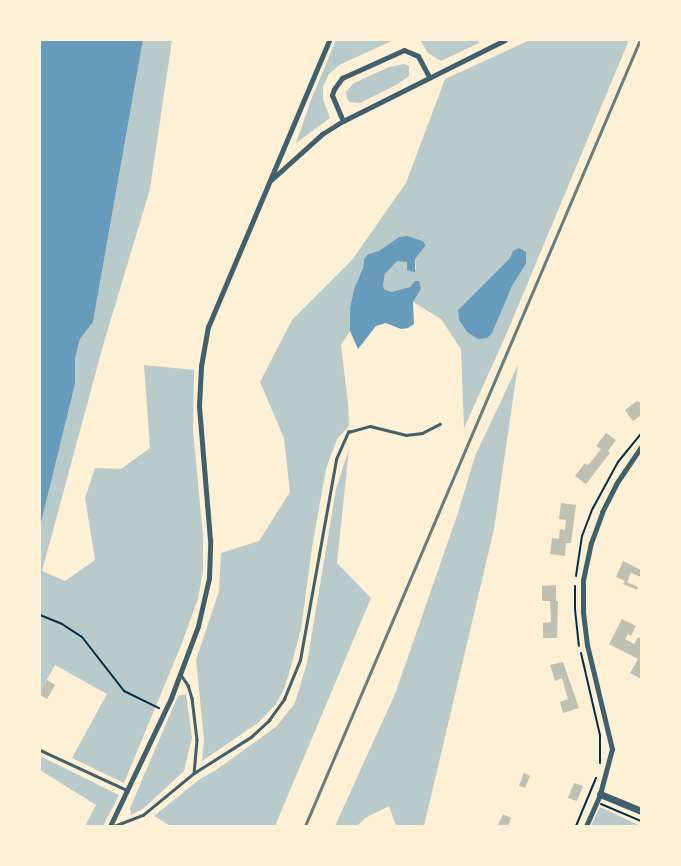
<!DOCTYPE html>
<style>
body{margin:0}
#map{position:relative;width:681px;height:866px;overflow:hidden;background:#fdf0d5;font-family:Spectral,serif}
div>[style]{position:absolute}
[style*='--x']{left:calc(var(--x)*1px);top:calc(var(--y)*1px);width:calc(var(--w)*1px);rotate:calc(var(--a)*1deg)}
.green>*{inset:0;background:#b9caca}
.water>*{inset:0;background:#669bbc}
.building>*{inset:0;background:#bec0b2}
.path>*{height:2px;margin:-1px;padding:0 1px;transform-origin:1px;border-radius:1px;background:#003049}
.service>*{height:2.5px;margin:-1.25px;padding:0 1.25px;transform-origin:1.25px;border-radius:1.25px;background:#3f606c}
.minor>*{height:5px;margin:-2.5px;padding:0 2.5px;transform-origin:2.5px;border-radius:2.5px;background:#3f606c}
.tertiary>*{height:7px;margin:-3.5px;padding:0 3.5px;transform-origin:3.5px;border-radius:3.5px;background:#3f606c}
.rail>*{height:2.5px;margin:-1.25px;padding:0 1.25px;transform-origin:1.25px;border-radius:1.25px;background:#657d81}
span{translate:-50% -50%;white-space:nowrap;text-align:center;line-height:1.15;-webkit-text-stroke:4.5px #fdf0d5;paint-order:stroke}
.frame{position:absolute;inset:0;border:41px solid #fdf0d5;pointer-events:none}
</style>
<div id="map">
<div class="green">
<i style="clip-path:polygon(143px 40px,172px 40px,150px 189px,104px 342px,42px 571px,65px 581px,95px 560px,85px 498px,95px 468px,121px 469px,150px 448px,144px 365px,194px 370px,193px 430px,203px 536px,203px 570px,198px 599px,182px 643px,124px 783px,72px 758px,107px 694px,55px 665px,40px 692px,40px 527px,75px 384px,75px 359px,80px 339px,93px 322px)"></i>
<i style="clip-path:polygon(336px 40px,394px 40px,341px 64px,329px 74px,323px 87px,323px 99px,330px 118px,296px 143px,311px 100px)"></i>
<i style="clip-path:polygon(420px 40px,478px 40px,479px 43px,441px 61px,428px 53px)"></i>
<i style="clip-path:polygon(evenodd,530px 40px,629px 40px,506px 335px,464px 428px,461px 349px,441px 319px,413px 302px,421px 289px,415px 281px,410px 287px,391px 292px,384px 289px,383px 285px,385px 274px,397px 260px,403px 260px,416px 269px,415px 259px,426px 244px,423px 241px,408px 236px,399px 237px,379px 251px,368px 254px,364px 259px,363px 268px,354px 289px,350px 308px,350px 331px,341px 345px,348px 403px,349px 426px,337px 439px,326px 469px,312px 548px,301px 629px,290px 670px,284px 689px,276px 704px,258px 723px,202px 761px,204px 740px,196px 660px,219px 591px,221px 553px,259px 541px,290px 492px,284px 438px,260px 382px,292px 320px,352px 260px,406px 183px,445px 79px,530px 40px,510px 258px,526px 264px,512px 286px,495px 324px,467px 332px,459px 320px,458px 310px,510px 258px)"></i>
<i style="clip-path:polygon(404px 64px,409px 66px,409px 76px,398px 84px,360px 103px,349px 102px,347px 98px,346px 92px,354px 83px,389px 67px)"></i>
<i style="clip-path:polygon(518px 365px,494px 529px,424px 826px,396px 826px,389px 806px,365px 818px,357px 826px,335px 826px,395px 694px,458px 513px,475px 456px)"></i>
<i style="clip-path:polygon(349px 449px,337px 563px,371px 598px,275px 826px,171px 826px,154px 816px,200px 779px,216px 770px,276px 727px,295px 703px,307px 663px,336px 489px)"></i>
<i style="clip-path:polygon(186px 694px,192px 738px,184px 771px,144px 808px,131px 815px,130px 808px,178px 696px)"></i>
<i style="clip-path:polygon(40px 756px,119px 795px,103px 826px,85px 826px,96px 805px,40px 770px)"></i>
<i style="clip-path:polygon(600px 807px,641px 826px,591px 826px)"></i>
</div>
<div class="water">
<i style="clip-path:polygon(40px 40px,143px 40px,93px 322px,80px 339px,75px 359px,75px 384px,40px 527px)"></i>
<i style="clip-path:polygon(408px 236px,423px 241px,426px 245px,415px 259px,415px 272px,407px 270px,407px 262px,397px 261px,385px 274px,383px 285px,384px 289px,391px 292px,410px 287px,415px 281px,419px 281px,421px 289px,413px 302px,414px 324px,408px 328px,401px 329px,386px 323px,376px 326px,358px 349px,350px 331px,350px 308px,354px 289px,363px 268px,364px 259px,368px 254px,379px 251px,399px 237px)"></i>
<i style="clip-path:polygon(519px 248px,526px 252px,526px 264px,512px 286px,492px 333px,487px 338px,478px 339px,467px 332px,459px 320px,458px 310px,510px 258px,513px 251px)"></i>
</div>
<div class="building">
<i style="clip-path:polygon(637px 401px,641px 403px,641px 415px,633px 421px,625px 410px)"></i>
<i style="clip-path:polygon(606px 433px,616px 440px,608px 451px,610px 453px,586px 484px,575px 476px,585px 463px,587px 465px,590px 463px,601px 449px,596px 446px)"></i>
<i style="clip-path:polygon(561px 503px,576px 505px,571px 543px,566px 543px,565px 556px,550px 554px,552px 538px,559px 539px,560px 529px,565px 530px,566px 520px,559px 519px)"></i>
<i style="clip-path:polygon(623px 561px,641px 570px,641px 577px,631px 573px,627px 582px,638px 587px,637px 590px,623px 584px,625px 581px,616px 577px)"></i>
<i style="clip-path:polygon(556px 585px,556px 601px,558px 601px,557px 638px,543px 638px,543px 623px,551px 622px,550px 601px,542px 601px,542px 586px)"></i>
<i style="clip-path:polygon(622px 619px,636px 626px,631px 636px,628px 634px,625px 639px,634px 644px,638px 637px,641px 639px,641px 679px,630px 673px,638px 659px,609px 644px)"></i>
<i style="clip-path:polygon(563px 662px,579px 708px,563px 713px,560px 702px,568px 699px,562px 678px,555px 681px,550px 665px)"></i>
<i style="clip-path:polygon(47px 680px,55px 685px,47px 699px,40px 695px,40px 692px)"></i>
<i style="clip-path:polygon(524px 773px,530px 776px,525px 788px,519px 786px)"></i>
<i style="clip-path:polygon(574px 783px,583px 786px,577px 801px,568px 798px)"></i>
<i style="clip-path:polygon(503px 814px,511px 818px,508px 826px,498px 825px)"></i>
</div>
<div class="path">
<i style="--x:576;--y:576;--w:40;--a:-81.5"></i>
<i style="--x:582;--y:536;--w:30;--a:-69"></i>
<i style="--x:593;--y:508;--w:52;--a:-61.5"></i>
<i style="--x:618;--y:462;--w:36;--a:-51"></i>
<i style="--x:575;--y:586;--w:23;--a:90"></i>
<i style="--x:575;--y:609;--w:37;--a:84"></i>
<i style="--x:40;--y:615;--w:24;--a:22"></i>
<i style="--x:62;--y:624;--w:24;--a:33"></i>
<i style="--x:82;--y:637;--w:68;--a:52.1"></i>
<i style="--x:124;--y:691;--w:39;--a:26"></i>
<i style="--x:581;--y:653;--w:84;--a:77"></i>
<i style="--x:600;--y:735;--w:28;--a:90"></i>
<i style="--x:601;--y:804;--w:43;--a:23"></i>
<i style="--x:576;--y:826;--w:52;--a:-67.4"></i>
</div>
<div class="service">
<i style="--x:181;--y:675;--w:12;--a:55"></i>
<i style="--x:188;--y:685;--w:14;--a:73"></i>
<i style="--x:192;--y:698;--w:42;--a:83.2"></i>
<i style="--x:197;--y:740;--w:33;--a:95"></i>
<i style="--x:40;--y:750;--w:96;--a:24.7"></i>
<i style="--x:114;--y:826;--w:31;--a:-21"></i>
<i style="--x:143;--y:815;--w:66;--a:-39.5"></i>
<i style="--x:194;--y:773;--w:67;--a:-32.3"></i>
<i style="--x:251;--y:737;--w:25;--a:-43"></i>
<i style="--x:269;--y:720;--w:26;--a:-54"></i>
<i style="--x:284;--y:699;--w:42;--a:-67.7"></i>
<i style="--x:300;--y:660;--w:204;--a:-79.8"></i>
<i style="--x:336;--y:459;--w:30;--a:-66"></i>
<i style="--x:348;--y:432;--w:23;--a:-15"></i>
<i style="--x:370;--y:426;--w:37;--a:14"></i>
<i style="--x:406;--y:435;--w:16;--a:-7"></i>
<i style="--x:422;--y:433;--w:20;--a:-27"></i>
</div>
<div class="minor">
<i style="--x:343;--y:121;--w:28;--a:-113"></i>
<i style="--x:332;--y:95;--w:6;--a:-72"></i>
<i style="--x:334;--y:89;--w:14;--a:-54"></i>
<i style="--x:342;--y:78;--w:68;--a:-24.3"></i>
<i style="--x:404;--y:50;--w:15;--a:23"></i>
<i style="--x:418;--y:56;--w:24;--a:62"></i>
<i style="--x:271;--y:180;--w:69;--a:-42"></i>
<i style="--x:322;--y:134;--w:25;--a:-32"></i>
<i style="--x:343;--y:121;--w:181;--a:-26.6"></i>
<i style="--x:110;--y:826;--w:142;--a:-64.5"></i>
<i style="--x:171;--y:698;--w:77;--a:-69.4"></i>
<i style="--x:198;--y:626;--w:49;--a:-77.1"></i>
<i style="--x:209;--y:578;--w:38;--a:-88"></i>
<i style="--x:210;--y:540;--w:135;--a:-94.7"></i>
<i style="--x:199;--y:405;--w:39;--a:-87"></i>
<i style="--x:201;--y:366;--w:40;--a:-80"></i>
<i style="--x:208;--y:327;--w:311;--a:-67.1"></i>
<i style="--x:586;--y:826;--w:35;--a:-66"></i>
<i style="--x:600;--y:794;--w:47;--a:-75.1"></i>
<i style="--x:612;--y:749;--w:107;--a:-103.5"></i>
<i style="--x:587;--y:645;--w:34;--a:-97"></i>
<i style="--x:583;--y:611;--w:31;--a:-90"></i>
<i style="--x:583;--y:580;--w:38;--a:-78"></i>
<i style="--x:591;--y:543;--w:33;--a:-70"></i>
<i style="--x:602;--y:512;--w:31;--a:-63"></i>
<i style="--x:616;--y:484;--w:45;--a:-56"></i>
</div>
<div class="tertiary">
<i style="--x:600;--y:794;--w:44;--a:22.5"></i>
</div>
<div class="rail">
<i style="--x:305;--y:826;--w:854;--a:-66.92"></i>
</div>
<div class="frame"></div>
</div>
